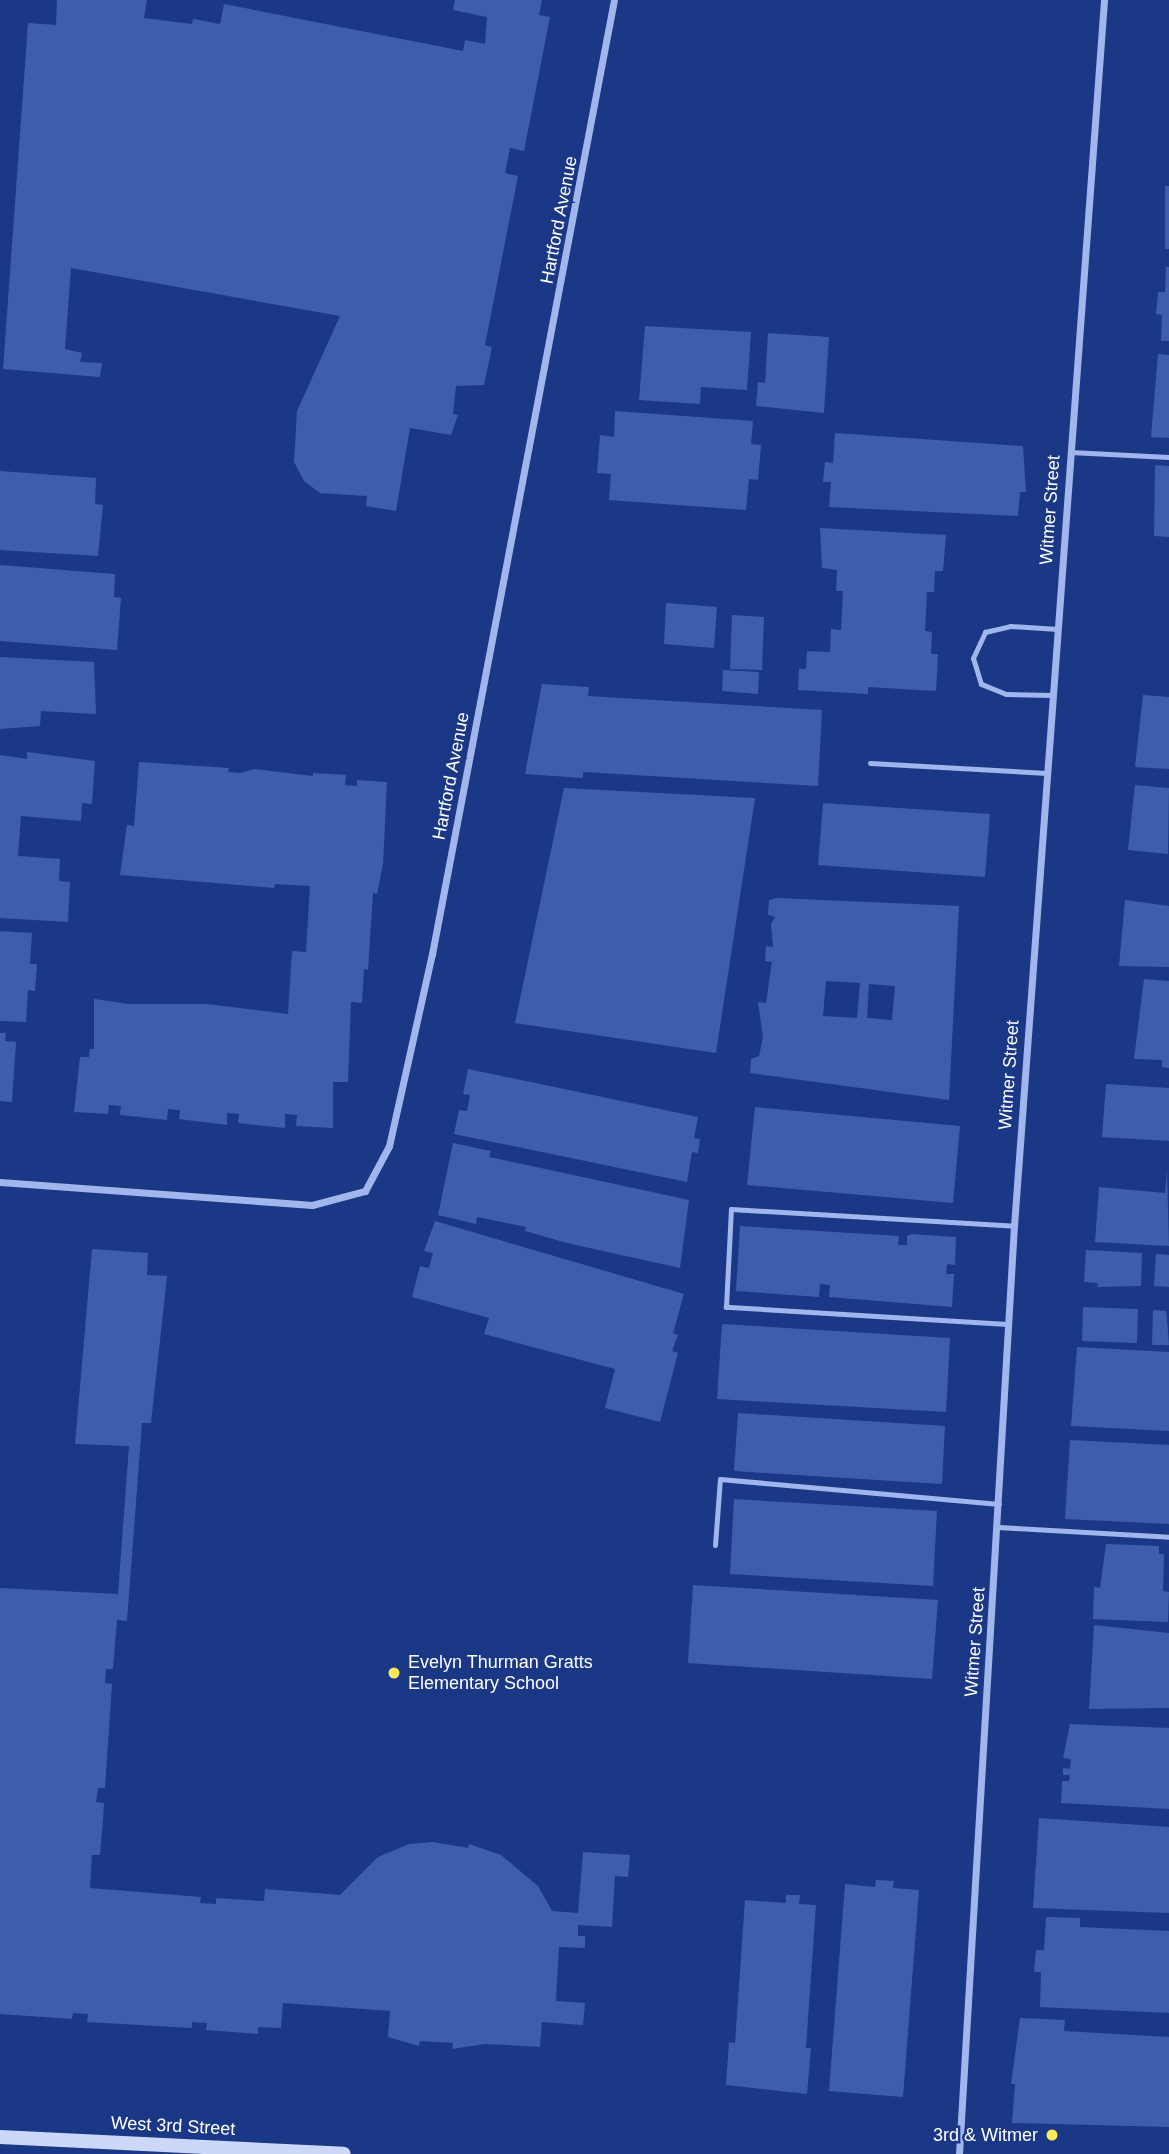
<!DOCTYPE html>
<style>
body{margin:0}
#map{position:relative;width:1169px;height:2154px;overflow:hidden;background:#1a3885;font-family:Arial,sans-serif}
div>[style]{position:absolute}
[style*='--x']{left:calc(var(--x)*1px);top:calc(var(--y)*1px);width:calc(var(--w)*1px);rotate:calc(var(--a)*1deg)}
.building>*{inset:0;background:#3e5eac}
.lane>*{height:5px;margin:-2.5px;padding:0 2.5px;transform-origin:2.5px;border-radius:2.5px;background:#a0b6ec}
.street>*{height:7px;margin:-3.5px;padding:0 3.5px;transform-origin:3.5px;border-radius:3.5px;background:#a0b6ec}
.secondary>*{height:14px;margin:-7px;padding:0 7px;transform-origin:7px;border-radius:7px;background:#ccd8f9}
.dots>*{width:19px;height:19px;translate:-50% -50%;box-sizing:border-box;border:4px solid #1a3885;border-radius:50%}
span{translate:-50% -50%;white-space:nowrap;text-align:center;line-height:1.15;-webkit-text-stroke:5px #1a3885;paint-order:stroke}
.street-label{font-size:18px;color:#fff}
.poi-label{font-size:18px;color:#fff}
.left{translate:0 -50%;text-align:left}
.right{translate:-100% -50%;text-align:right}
</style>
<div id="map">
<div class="building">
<i style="clip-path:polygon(57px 0,147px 0,144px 18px,192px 24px,193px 19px,220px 24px,224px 4px,463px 51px,465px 40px,485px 44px,487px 17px,453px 10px,455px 0,542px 0,539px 15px,550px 17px,524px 151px,510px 148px,505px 173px,518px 176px,485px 345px,492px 347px,484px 385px,456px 386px,453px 414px,458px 415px,451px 435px,410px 428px,396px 511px,366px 506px,367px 496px,320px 493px,304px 481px,294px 462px,297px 411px,340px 316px,71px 268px,65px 349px,82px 353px,80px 362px,102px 363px,100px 377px,3px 369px,28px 23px,56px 25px)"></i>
<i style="clip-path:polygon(1165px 186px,1169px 186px,1169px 249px,1165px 249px)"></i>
<i style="clip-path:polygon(1166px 267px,1169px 267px,1169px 341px,1161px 341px,1162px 315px,1156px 314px,1158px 292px,1165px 292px)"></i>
<i style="clip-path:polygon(645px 326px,751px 332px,747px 390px,701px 387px,700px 404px,639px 400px)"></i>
<i style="clip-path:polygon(768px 333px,829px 337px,824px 413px,756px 406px,758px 382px,765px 383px)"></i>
<i style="clip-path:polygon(1158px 354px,1169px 355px,1169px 438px,1151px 437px)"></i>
<i style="clip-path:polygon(615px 411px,753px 421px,751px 444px,761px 445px,758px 480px,749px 479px,746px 510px,609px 500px,611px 474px,597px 473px,600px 435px,614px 437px)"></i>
<i style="clip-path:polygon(835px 433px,1023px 446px,1026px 492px,1020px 492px,1018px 516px,829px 507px,831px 482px,823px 482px,825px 462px,833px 463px)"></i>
<i style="clip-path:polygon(1155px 465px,1169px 466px,1169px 537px,1154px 536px)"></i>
<i style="clip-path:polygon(0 471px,96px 478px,95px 504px,103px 505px,98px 556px,0 550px)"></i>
<i style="clip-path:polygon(820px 528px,946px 535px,943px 571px,935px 571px,934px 592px,927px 592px,925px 631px,932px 632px,931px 654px,938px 654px,936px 691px,868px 687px,868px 694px,798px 690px,799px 669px,806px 669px,807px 651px,830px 652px,831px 629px,841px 630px,843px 591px,836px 591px,837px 570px,822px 568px)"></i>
<i style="clip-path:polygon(0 565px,115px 574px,114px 597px,121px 598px,117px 650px,0 641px)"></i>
<i style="clip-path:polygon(666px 603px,717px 607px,714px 648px,664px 644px)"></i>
<i style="clip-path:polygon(732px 615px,764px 617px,762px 670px,730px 669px)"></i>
<i style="clip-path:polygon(0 657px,94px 662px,96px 714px,41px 711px,40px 726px,0 729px)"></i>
<i style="clip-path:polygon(723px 670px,759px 672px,758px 694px,722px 691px)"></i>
<i style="clip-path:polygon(542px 684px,589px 687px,588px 696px,822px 710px,818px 786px,583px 772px,583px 778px,525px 774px)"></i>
<i style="clip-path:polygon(1143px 695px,1169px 697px,1169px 769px,1135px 767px)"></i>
<i style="clip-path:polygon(27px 752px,95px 761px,92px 804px,82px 803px,81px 821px,21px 816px,18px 856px,60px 859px,59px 881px,70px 882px,68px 922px,0 918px,0 755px,27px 759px)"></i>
<i style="clip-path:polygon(139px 762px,229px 768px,228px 772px,240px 773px,254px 769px,313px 776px,313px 773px,346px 775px,345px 785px,357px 786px,357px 780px,387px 782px,383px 864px,377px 894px,373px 893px,368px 970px,364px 969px,362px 1003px,351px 1002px,348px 1082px,333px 1082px,333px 1128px,296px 1126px,297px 1115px,285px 1114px,285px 1128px,238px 1123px,239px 1114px,227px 1113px,227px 1125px,179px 1119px,180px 1110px,168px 1109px,167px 1120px,120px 1115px,121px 1106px,109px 1105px,108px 1114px,74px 1112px,80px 1057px,89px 1057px,90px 1049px,94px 1049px,94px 999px,129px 1004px,207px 1004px,288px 1014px,292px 951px,306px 952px,310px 886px,275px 884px,274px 888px,120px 875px,127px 825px,134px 826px)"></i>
<i style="clip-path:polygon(1135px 785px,1169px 788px,1168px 854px,1128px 850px)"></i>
<i style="clip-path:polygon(564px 788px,755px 798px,716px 1053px,515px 1023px)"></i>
<i style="clip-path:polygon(823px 803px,990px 814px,985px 877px,818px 865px)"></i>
<i style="clip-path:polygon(evenodd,777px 898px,959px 906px,949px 1100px,750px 1073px,751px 1059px,759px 1056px,763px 1037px,758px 1002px,766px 1003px,771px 968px,772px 962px,765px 961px,766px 946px,773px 947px,771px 924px,775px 917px,768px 915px,769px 900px,777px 898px,826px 981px,860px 983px,857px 1018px,823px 1016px,826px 981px,777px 898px,869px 984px,895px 986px,892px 1020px,867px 1018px,869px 984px)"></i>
<i style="clip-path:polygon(1125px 900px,1169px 906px,1169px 967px,1119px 966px)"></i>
<i style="clip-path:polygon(0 931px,32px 933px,30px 964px,37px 964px,35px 991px,28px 990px,26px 1022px,0 1021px)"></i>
<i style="clip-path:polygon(1144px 979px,1169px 981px,1169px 1068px,1162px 1067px,1162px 1060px,1134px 1059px)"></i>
<i style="clip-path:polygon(0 1033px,6px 1033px,5px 1041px,16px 1042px,12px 1102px,0 1101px)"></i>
<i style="clip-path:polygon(468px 1069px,698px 1117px,694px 1138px,700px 1139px,698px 1153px,692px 1152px,687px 1182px,454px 1134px,459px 1110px,467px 1111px,470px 1095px,463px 1094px)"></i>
<i style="clip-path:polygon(1106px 1084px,1169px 1088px,1169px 1141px,1102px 1137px)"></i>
<i style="clip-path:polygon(755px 1107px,960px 1126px,953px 1203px,747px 1185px)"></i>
<i style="clip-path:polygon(453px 1143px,491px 1151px,489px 1157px,689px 1200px,680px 1268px,567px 1243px,525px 1231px,526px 1227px,477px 1217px,476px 1224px,438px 1215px)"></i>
<i style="clip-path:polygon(1167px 1170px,1169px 1246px,1095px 1242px,1099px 1187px,1165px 1193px)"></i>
<i style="clip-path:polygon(435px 1221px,684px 1294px,673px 1333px,678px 1335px,672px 1351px,678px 1353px,660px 1422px,605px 1408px,615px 1369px,484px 1334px,489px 1318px,412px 1297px,420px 1266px,429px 1268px,433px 1253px,424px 1251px)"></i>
<i style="clip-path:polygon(740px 1226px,899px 1236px,898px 1245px,907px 1245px,907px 1236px,912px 1234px,956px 1237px,955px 1265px,947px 1264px,946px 1274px,954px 1274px,952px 1307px,829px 1297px,830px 1285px,820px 1284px,819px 1297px,736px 1291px)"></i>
<i style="clip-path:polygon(92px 1249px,148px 1253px,147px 1275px,167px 1276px,151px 1423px,142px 1423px,127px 1621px,117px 1620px,113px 1669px,106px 1669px,105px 1683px,112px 1684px,105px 1788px,98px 1788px,96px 1802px,104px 1803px,103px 1820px,100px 1855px,92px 1855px,90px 1888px,201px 1897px,200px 1903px,216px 1904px,216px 1898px,264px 1901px,265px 1889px,340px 1895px,378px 1857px,409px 1844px,433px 1842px,468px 1848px,469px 1844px,501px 1855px,538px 1886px,552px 1911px,578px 1913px,583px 1852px,630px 1855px,628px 1877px,615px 1876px,612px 1927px,578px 1925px,578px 1936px,585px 1936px,585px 1948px,559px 1947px,556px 2001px,585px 2003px,583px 2025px,542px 2022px,540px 2047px,485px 2044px,452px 2049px,453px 2043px,420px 2041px,419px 2046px,388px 2037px,390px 2011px,283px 2003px,281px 2028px,258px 2027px,258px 2034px,206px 2030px,207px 2023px,192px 2022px,192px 2028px,87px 2022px,88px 2014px,73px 2013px,72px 2019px,0 2014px,0 1588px,118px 1594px,129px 1446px,75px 1444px)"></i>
<i style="clip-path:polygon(1086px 1250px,1142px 1253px,1141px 1286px,1097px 1287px,1098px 1283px,1084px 1282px)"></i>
<i style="clip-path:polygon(1156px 1254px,1169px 1255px,1169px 1287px,1154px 1286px)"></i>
<i style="clip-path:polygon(1083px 1307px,1138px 1309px,1137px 1343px,1082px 1341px)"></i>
<i style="clip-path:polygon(1166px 1307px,1169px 1345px,1152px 1345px,1153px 1310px,1166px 1311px)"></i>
<i style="clip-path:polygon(722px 1324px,950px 1338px,946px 1412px,717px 1399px)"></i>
<i style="clip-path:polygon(1077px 1347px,1169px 1352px,1169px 1431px,1071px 1426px)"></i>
<i style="clip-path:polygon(738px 1413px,945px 1426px,942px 1484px,734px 1471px)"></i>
<i style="clip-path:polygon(1070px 1440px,1169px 1445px,1169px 1524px,1065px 1519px)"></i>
<i style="clip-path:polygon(734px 1499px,937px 1511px,933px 1586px,730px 1574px)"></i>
<i style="clip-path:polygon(1106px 1544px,1159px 1546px,1159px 1554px,1164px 1554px,1163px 1591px,1169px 1592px,1168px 1622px,1093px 1619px,1094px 1587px,1100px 1588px)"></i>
<i style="clip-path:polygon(693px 1585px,938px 1600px,932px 1679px,688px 1663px)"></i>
<i style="clip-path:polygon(1094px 1625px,1169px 1633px,1169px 1708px,1089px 1709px)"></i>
<i style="clip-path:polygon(1070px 1724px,1169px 1728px,1169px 1809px,1061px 1803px,1062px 1781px,1069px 1781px,1070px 1775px,1063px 1775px,1063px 1768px,1070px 1769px,1071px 1759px,1063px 1758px)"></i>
<i style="clip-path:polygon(1039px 1818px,1169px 1827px,1169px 1913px,1033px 1908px)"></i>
<i style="clip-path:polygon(876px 1880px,894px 1881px,893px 1888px,919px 1890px,903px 2097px,829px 2091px,845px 1884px,875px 1887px)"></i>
<i style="clip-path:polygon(786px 1895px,800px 1895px,799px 1904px,816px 1905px,806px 2048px,811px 2048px,807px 2094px,726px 2085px,729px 2042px,735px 2043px,745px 1900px,786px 1903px)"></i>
<i style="clip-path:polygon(1046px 1917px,1080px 1918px,1080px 1927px,1169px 1931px,1169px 2013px,1040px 2007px,1041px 1972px,1034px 1972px,1036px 1950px,1044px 1950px)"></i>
<i style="clip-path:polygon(1020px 2018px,1065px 2020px,1064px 2031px,1169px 2037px,1169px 2127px,1012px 2123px,1015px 2084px,1011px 2084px)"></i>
</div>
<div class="lane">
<i style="--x:1070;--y:452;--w:99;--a:2.9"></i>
<i style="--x:1053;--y:695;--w:47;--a:-178.8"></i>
<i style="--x:1006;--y:694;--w:27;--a:-158"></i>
<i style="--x:981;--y:684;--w:27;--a:-107"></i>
<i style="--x:973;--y:658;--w:29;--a:-65"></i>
<i style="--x:985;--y:632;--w:26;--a:-13"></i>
<i style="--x:1010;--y:626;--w:48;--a:3.6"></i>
<i style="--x:870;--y:763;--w:177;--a:3.2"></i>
<i style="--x:1007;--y:1324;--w:282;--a:-176.5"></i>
<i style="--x:726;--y:1307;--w:98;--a:-87.1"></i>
<i style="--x:731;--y:1209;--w:284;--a:3.4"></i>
<i style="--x:998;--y:1527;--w:171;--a:3.3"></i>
<i style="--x:715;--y:1545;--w:66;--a:-85.7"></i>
<i style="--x:720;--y:1479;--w:280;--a:5.1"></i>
</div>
<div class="street">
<i style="--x:0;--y:1182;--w:313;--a:4.2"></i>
<i style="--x:312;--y:1205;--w:55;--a:-14.8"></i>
<i style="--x:365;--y:1191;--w:51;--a:-61.9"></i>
<i style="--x:389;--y:1146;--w:197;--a:-77.4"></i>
<i style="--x:432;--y:954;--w:971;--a:-79.2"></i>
<i style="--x:959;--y:2154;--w:930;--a:-86.61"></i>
<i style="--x:1014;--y:1226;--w:1229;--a:-85.8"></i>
</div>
<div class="secondary">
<i style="--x:0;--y:2137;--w:344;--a:2.8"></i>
</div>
<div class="dots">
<i style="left:394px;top:1673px;background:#fee95b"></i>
<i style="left:1052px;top:2135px;background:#fee95b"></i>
</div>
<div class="street-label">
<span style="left:559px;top:220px;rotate:-79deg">Hartford Avenue</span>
<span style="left:1050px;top:510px;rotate:-86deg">Witmer Street</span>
<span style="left:451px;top:776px;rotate:-79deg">Hartford Avenue</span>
<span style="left:1009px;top:1075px;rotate:-86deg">Witmer Street</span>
<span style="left:975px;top:1642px;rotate:-86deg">Witmer Street</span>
<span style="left:173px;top:2126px;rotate:3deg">West 3rd Street</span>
</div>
<div class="poi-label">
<span class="left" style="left:408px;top:1673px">Evelyn Thurman Gratts<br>Elementary School</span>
<span class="right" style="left:1038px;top:2135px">3rd &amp; Witmer</span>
</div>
</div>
